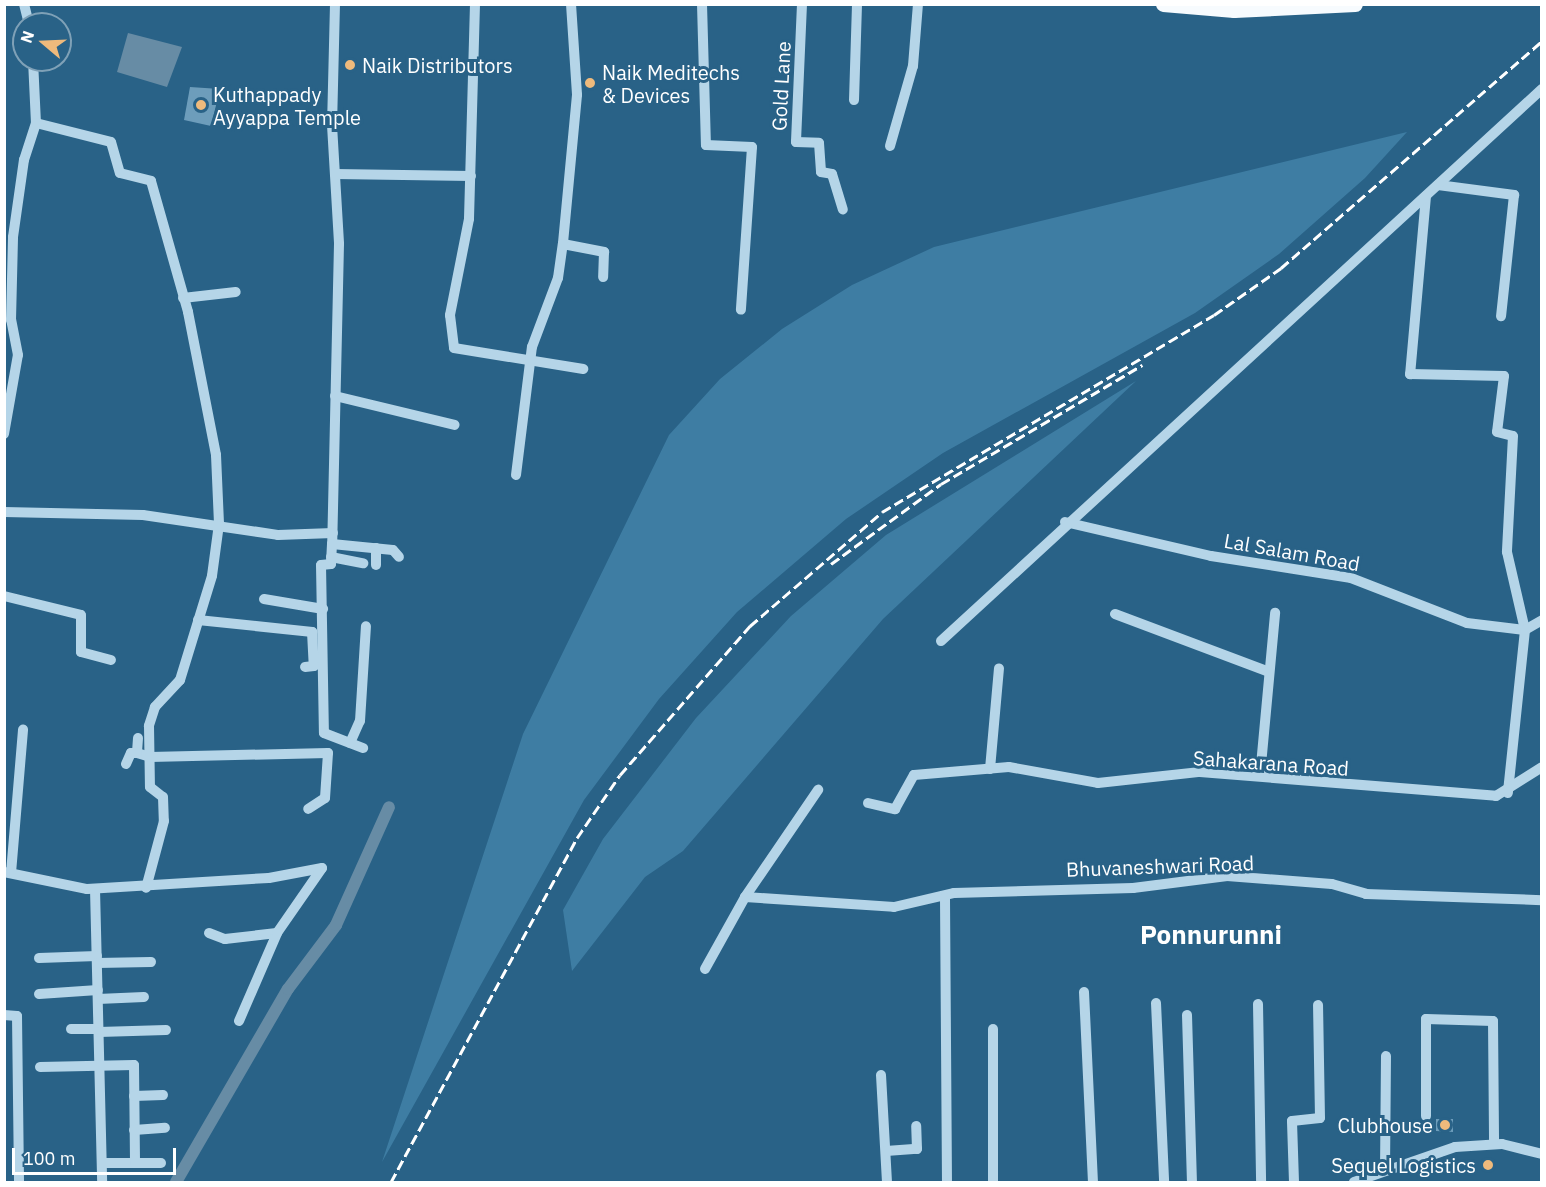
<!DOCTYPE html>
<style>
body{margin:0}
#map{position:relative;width:1546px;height:1187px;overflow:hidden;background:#296287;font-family:"IBM Plex Sans",sans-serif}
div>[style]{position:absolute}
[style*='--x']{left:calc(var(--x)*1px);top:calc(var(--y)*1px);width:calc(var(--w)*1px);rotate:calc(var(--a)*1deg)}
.green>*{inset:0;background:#3e7da3}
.water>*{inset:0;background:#678ca5}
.canal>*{height:12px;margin:-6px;padding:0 6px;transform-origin:6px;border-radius:6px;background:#678ca5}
.building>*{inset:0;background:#6d9dbb}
.minor>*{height:10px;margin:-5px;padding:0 5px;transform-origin:5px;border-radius:5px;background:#b5d5e8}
.major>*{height:15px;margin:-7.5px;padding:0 7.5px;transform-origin:7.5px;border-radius:7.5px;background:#f7fbfe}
.rail>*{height:3px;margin-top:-1.5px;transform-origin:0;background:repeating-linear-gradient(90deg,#fff 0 10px,transparent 0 14.5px)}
.dots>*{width:16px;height:16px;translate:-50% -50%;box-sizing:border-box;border:3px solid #296287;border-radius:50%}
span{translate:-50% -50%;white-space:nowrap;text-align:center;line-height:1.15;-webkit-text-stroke:6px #296287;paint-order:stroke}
.poi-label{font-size:20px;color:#fff}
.left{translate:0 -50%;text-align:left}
.right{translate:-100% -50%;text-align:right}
.street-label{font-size:20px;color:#fff}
.district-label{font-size:26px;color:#fff;font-weight:700}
.frame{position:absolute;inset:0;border:6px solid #fff;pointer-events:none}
.north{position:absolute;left:12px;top:12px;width:60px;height:60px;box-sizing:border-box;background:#296287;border:2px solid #7fa1b7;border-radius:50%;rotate:289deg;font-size:16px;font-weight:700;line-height:24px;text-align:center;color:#fff}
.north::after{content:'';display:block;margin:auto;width:21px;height:27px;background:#efba7c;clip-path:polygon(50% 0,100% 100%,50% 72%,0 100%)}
.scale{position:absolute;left:12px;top:1148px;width:164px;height:27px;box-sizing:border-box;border:3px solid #fff;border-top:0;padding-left:8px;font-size:18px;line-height:21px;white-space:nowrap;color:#fff;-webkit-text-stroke:4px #296287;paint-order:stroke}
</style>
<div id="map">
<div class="green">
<i style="clip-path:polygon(1407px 132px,1365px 178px,1279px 254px,1195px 313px,943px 453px,846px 519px,737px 612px,659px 699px,584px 800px,382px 1162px,523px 734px,669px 435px,720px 379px,782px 329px,852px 285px,934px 247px)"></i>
<i style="clip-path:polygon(1136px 381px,883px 619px,683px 851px,645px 877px,572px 971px,563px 910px,603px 839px,696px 718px,791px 616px,886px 535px)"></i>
</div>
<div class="water">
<i style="clip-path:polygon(128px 33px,182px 47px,167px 87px,117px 72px)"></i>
</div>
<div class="canal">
<i style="--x:176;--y:1182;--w:223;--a:-59.9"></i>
<i style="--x:288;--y:989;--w:80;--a:-53.1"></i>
<i style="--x:336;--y:925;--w:129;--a:-65.8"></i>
</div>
<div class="building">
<i style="clip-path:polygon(190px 87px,220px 89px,211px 126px,184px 120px)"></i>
<i style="clip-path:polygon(1436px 1119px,1453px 1119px,1453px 1132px,1436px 1131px)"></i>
</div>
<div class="minor">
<i style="--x:24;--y:4;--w:21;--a:76"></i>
<i style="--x:335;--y:4;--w:121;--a:91.4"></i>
<i style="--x:332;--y:125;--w:119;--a:86.6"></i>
<i style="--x:339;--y:244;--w:300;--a:91.3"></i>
<i style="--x:332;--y:544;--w:61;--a:5.6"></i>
<i style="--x:393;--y:550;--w:9;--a:49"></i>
<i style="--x:475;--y:4;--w:215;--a:91.6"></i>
<i style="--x:469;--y:219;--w:98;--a:101.2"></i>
<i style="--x:450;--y:315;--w:33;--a:83"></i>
<i style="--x:454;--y:348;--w:131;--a:9.2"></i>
<i style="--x:571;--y:4;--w:91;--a:86.2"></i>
<i style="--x:577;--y:95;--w:150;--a:95.4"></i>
<i style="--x:563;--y:244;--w:42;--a:11"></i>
<i style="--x:604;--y:252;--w:25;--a:92"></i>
<i style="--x:702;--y:4;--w:141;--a:88.4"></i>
<i style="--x:706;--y:145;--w:46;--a:2.5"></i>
<i style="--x:752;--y:147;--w:163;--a:93.9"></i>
<i style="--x:802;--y:4;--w:138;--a:92.5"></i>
<i style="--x:796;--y:142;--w:23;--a:2"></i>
<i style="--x:819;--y:143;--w:29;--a:86"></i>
<i style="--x:821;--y:172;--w:11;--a:10"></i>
<i style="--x:832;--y:174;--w:37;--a:73"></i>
<i style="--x:33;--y:60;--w:63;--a:87.3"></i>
<i style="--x:36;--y:123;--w:77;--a:14.2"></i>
<i style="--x:111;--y:142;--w:32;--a:74"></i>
<i style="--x:120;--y:173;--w:32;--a:14"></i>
<i style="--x:151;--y:181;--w:136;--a:74.2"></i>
<i style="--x:188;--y:312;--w:146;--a:78.9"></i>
<i style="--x:216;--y:455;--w:69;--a:87.5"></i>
<i style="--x:219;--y:524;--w:52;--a:97.7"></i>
<i style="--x:212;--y:576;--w:109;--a:107.1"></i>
<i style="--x:180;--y:680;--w:37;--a:133"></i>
<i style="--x:155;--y:707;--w:20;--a:108"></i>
<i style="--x:149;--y:726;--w:61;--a:89.1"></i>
<i style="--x:150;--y:787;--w:16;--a:38"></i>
<i style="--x:163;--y:797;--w:24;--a:88"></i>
<i style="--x:164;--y:821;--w:69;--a:105"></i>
<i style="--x:854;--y:100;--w:96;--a:-88.2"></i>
<i style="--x:890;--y:146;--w:83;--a:-74"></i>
<i style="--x:913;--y:66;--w:62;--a:-85.4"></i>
<i style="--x:335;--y:174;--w:136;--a:0.8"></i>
<i style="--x:1438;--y:185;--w:77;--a:7.5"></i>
<i style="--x:1514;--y:195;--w:122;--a:96.1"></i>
<i style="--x:1426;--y:196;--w:179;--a:95.1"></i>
<i style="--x:1410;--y:374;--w:94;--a:1.2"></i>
<i style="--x:1504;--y:376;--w:56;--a:97.1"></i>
<i style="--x:1497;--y:432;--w:16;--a:14"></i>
<i style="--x:1513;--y:436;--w:116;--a:93"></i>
<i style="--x:1507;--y:552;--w:80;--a:77"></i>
<i style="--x:1525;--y:630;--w:164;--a:96"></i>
<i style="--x:183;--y:298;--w:53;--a:-6.5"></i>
<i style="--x:335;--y:396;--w:123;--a:13.6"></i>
<i style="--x:4;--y:434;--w:80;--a:-80"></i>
<i style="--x:18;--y:355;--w:36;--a:-101"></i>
<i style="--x:11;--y:320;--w:83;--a:-88.6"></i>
<i style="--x:13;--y:237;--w:78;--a:-81.9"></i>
<i style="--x:24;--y:160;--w:39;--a:-72"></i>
<i style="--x:516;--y:475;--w:129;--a:-82.9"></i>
<i style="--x:532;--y:347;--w:74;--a:-69.4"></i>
<i style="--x:558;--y:278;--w:34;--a:-82"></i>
<i style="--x:4;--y:512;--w:139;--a:1.2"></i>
<i style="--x:143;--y:515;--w:136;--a:8.4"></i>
<i style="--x:278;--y:535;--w:55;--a:-2.1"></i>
<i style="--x:1065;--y:522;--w:150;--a:13.1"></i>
<i style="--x:1211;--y:556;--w:142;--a:8.9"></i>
<i style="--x:1351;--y:578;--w:124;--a:21.2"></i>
<i style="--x:1467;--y:623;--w:58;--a:6.9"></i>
<i style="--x:1525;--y:630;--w:20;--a:-30"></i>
<i style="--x:332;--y:544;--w:20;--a:93"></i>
<i style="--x:331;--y:564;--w:10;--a:174"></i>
<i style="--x:321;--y:565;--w:168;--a:89"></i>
<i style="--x:324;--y:733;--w:42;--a:21"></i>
<i style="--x:376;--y:548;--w:17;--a:90"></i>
<i style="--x:331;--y:557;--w:33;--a:11"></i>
<i style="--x:4;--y:596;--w:79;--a:13.9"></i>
<i style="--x:81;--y:615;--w:37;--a:90"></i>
<i style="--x:81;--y:652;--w:31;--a:15"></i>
<i style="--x:264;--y:599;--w:60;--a:9.6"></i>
<i style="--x:1115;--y:614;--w:162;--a:20.6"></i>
<i style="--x:198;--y:620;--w:115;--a:6"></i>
<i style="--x:312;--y:632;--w:34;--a:87"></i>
<i style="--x:314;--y:666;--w:9;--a:174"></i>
<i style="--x:941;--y:641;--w:816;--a:-42.57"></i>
<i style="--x:138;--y:738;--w:15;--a:94"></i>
<i style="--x:137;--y:753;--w:14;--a:17"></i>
<i style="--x:150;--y:757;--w:178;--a:-1.3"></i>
<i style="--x:328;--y:753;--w:45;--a:93.8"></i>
<i style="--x:325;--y:798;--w:20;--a:147"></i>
<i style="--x:350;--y:743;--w:24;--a:-66"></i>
<i style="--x:360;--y:721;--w:95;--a:-86.4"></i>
<i style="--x:126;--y:764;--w:12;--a:-66"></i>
<i style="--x:131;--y:753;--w:6;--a:0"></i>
<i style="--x:990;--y:769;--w:101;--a:-84.9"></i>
<i style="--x:1260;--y:776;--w:164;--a:-84.7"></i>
<i style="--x:868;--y:803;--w:28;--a:13"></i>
<i style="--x:895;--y:809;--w:39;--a:-61"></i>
<i style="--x:914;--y:775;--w:95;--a:-4.8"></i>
<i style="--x:1009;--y:767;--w:90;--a:10.2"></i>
<i style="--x:1098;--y:783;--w:103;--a:-6.2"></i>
<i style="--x:1200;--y:772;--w:297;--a:4.6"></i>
<i style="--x:1496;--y:796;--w:54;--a:-32.2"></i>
<i style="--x:4;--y:872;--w:85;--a:11.6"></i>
<i style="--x:87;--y:889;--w:182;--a:-3.5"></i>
<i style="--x:269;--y:878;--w:54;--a:-10.7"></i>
<i style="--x:11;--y:873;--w:144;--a:-85.2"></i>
<i style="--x:95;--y:889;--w:293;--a:88.6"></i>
<i style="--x:745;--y:897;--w:149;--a:3.8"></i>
<i style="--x:894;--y:907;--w:62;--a:-13.1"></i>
<i style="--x:954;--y:893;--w:179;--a:-1.6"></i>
<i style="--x:1133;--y:888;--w:95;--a:-7.3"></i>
<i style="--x:1227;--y:876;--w:105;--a:4.4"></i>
<i style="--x:1332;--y:884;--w:35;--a:16"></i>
<i style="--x:1366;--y:894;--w:176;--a:2"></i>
<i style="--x:945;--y:898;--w:284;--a:89.6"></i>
<i style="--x:209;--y:933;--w:17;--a:21"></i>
<i style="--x:225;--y:939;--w:52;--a:-6.6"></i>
<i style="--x:39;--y:958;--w:58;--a:-2"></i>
<i style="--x:97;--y:963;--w:54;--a:-1.1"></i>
<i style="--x:705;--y:969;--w:82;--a:-60.9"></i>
<i style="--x:745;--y:897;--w:130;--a:-55.7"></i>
<i style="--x:1084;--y:992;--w:190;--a:87.3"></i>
<i style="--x:39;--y:994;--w:59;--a:-3.9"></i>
<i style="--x:98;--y:999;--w:46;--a:-2.5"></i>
<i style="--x:1156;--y:1003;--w:179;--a:87.4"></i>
<i style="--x:1258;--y:1004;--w:178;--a:89"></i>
<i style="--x:4;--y:1015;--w:13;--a:4"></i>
<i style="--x:17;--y:1016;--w:166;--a:89.3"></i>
<i style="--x:1187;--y:1015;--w:167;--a:88.3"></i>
<i style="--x:239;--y:1021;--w:96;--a:-66.6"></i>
<i style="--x:277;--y:933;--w:79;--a:-55.3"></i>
<i style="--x:71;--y:1029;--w:27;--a:0"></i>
<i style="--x:99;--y:1032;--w:67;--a:-1.7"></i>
<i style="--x:40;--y:1067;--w:94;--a:-1.2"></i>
<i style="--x:134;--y:1065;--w:98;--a:89.4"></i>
<i style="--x:135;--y:1163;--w:33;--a:180"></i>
<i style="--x:881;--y:1075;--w:107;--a:86.8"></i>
<i style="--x:134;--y:1096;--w:29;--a:-2"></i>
<i style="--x:1426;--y:1116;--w:97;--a:-90"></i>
<i style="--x:1426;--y:1019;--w:67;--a:1.7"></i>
<i style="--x:1493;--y:1021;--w:123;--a:89.5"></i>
<i style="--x:134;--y:1130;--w:31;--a:-4"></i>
<i style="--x:886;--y:1151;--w:31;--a:-4"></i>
<i style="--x:917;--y:1149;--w:23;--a:-92"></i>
<i style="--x:135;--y:1163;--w:26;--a:0"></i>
<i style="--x:1385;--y:1171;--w:115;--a:-89.5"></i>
<i style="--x:993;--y:1182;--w:153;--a:-90"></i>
<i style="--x:1294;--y:1182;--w:61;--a:-91.9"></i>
<i style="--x:1292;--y:1121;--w:28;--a:-6"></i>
<i style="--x:1320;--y:1118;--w:113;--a:-91"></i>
<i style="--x:1354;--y:1182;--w:107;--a:-19.1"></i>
<i style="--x:1455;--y:1147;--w:47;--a:-3.7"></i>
<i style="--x:1502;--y:1144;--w:41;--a:14"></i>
</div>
<div class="major">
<i style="--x:1163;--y:4;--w:71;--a:4.8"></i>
<i style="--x:1234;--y:10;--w:121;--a:-2.8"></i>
</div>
<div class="rail">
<i style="--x:831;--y:564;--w:136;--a:-36"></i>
<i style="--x:941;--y:484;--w:234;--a:-30.6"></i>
<i style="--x:391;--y:1182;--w:391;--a:-61.6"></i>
<i style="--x:577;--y:838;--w:76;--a:-55.7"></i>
<i style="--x:620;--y:775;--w:198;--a:-48.9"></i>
<i style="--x:750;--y:626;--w:174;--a:-40.8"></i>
<i style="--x:882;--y:512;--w:386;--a:-30.7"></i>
<i style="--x:1214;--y:315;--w:82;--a:-35"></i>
<i style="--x:1281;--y:268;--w:346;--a:-41"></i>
</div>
<div class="dots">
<i style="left:350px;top:65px;background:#efba7c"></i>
<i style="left:590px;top:83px;background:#efba7c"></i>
<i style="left:201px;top:105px;background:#efba7c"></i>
<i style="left:1445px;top:1125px;background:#efba7c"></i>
<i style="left:1488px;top:1165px;background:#efba7c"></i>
</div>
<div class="poi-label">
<span class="left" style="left:362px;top:65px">Naik Distributors</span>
<span class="left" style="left:602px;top:84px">Naik Meditechs<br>&amp; Devices</span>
<span class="left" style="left:213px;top:106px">Kuthappady<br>Ayyappa Temple</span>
<span class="right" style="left:1433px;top:1125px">Clubhouse</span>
<span class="right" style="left:1476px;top:1165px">Sequel Logistics</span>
</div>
<div class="street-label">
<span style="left:781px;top:86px;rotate:-87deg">Gold Lane</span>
<span style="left:1292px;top:552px;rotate:10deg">Lal Salam Road</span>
<span style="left:1271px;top:763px;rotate:4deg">Sahakarana Road</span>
<span style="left:1160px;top:866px;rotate:-2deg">Bhuvaneshwari Road</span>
</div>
<div class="district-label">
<span style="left:1211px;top:935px">Ponnurunni</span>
</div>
<div class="frame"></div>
<div class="north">N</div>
<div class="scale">100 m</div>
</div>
